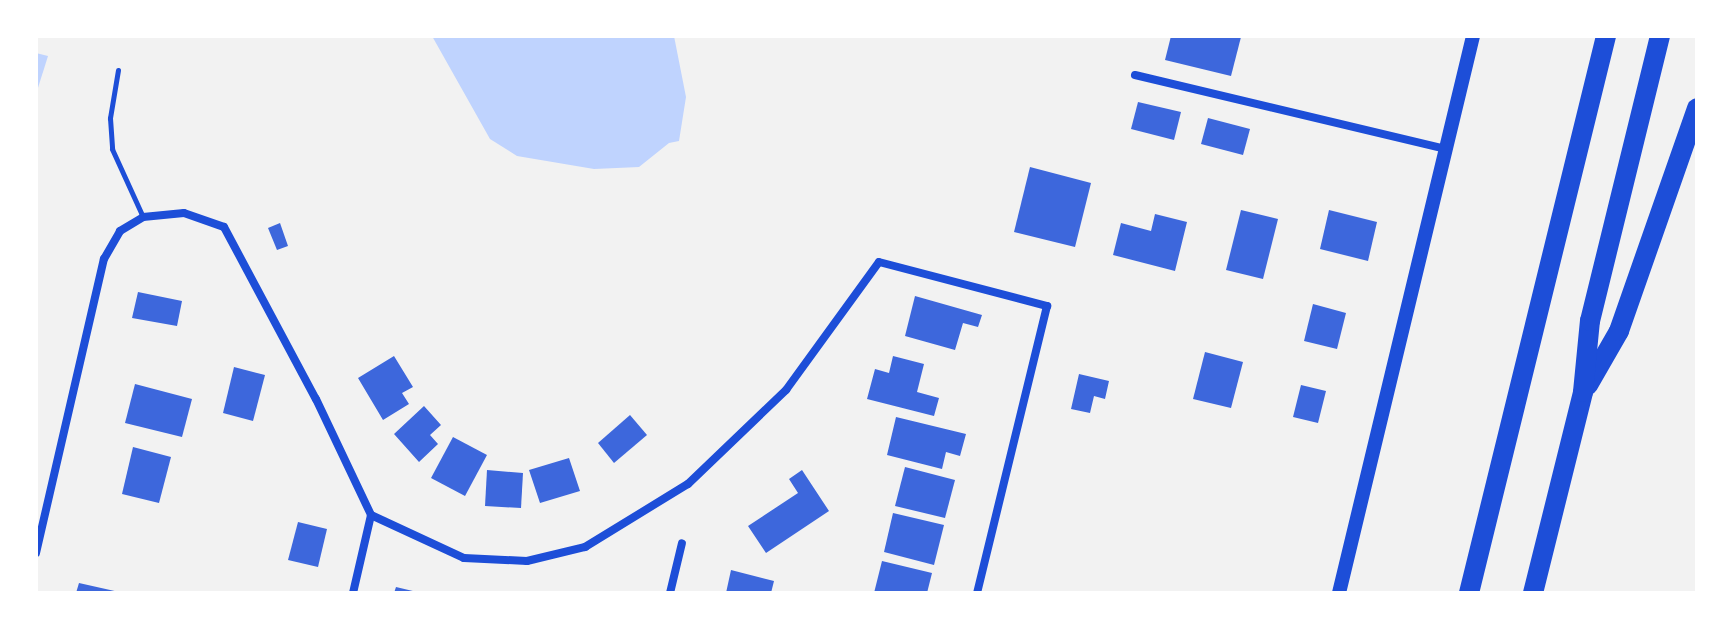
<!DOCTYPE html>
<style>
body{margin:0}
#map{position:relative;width:1733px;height:629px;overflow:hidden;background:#f2f2f2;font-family:Cabin,sans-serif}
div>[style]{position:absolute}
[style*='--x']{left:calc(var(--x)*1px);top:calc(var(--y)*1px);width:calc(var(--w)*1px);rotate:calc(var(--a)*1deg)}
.water>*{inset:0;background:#bfd3fe}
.building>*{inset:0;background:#3d67dc}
.service>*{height:5px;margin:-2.5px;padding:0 2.5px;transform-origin:2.5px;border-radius:2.5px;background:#1d4ed8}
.minor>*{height:8px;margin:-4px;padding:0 4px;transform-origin:4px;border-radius:4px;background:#1d4ed8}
.tertiary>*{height:14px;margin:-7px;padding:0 7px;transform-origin:7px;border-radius:7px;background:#1d4ed8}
.motorway>*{height:20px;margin:-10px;padding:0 10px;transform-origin:10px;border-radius:10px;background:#1d4ed8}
span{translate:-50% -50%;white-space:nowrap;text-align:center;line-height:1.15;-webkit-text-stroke:7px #fff;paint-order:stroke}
.frame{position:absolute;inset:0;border:38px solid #fff;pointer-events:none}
</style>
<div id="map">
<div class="water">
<i style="clip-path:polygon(432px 36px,674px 36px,686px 97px,679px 141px,669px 143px,639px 167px,594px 169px,517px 156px,490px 139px)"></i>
<i style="clip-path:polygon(36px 53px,48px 56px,37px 91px,36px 90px)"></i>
</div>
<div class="building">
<i style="clip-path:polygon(1171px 36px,1241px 37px,1231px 76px,1165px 60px)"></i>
<i style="clip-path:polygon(1138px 102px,1181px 112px,1174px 140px,1131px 129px)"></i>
<i style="clip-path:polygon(1208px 118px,1250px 129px,1243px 155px,1201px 144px)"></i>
<i style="clip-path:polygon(1030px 167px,1091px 183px,1075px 247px,1014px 232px)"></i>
<i style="clip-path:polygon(1241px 210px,1278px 219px,1263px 279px,1226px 270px)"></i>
<i style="clip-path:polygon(1329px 210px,1377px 222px,1368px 261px,1320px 249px)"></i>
<i style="clip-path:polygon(1155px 214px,1187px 222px,1175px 271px,1113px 255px,1121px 223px,1151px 231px)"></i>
<i style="clip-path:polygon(280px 223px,288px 246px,277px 250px,268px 228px)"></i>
<i style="clip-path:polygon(138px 292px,182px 301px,177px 326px,132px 318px)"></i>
<i style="clip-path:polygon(915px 296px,982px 315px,978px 327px,963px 323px,955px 350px,905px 336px)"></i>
<i style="clip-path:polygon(1313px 304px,1346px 313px,1337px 349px,1304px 341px)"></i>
<i style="clip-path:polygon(1205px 352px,1243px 362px,1231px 408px,1193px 399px)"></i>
<i style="clip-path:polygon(394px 356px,413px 387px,402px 393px,409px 404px,383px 420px,358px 378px)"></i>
<i style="clip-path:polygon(893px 356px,924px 364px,917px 392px,939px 398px,934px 416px,867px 399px,875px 369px,889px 373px)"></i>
<i style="clip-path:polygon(234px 367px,265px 375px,253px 421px,223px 413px)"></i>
<i style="clip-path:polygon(1079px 374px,1109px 381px,1105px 399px,1094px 396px,1090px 413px,1071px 409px)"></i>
<i style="clip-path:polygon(135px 384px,192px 399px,182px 437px,125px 423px)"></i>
<i style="clip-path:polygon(1301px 385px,1326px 391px,1318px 423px,1293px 417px)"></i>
<i style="clip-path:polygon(424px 406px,441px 425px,430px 435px,438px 444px,419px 462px,394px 434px)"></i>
<i style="clip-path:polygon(630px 415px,647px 435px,614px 463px,598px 443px)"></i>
<i style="clip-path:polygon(896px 417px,966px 434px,960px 456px,946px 452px,942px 469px,887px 455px)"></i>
<i style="clip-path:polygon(453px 437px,487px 455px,465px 496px,431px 478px)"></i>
<i style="clip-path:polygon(133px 447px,171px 457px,159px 503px,122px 494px)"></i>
<i style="clip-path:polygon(569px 458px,580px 491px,540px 503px,529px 470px)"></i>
<i style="clip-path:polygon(905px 467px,955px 480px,945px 518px,895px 506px)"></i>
<i style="clip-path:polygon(487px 470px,523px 473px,521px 508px,485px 506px)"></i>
<i style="clip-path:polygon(802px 470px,829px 511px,766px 553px,748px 526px,798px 493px,789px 479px)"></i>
<i style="clip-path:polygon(893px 513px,944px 525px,934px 565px,884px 552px)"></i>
<i style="clip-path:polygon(298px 522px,327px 529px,318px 567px,288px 560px)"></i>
<i style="clip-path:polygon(882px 561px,932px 573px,927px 593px,874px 593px)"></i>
<i style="clip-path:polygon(731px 570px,774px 581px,771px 593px,726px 593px)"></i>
<i style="clip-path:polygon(79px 583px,119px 592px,119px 593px,76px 593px)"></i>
<i style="clip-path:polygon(396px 587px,417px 592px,417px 593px,394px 593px)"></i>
</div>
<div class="service">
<i style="--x:118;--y:70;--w:49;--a:99.5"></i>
<i style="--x:110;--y:118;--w:31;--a:86"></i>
<i style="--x:112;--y:149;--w:75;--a:65.5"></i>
</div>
<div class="minor">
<i style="--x:1135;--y:75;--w:319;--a:13.4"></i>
<i style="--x:36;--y:553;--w:302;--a:-77"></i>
<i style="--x:104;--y:259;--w:32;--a:-60"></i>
<i style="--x:120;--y:231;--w:27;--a:-31"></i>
<i style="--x:143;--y:217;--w:41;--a:-5.6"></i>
<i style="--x:184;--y:213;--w:42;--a:19.3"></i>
<i style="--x:224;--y:227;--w:195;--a:61.9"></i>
<i style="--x:316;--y:399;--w:128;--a:64.6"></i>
<i style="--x:371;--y:515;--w:102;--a:24.8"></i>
<i style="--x:464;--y:558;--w:63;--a:2.7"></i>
<i style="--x:527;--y:561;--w:60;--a:-13.6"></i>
<i style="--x:585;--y:547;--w:121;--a:-31.5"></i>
<i style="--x:688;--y:484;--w:136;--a:-43.8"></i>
<i style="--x:786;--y:390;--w:158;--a:-54"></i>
<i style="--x:879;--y:262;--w:174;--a:14.7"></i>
<i style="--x:1047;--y:306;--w:295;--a:103.7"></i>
<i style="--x:353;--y:593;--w:80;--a:-77"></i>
<i style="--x:670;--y:593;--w:51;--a:-76.5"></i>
</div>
<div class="tertiary">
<i style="--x:1339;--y:593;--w:573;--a:-76.47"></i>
</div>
<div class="motorway">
<i style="--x:1588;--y:385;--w:62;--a:-60.1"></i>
<i style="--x:1619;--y:331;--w:236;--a:-70.7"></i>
<i style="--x:1469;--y:593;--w:574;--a:-76.18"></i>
<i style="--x:1533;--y:593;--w:207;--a:-76"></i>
<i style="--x:1583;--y:392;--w:71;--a:-84.4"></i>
<i style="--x:1590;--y:321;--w:293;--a:-76.2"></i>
</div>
<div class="frame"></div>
</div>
